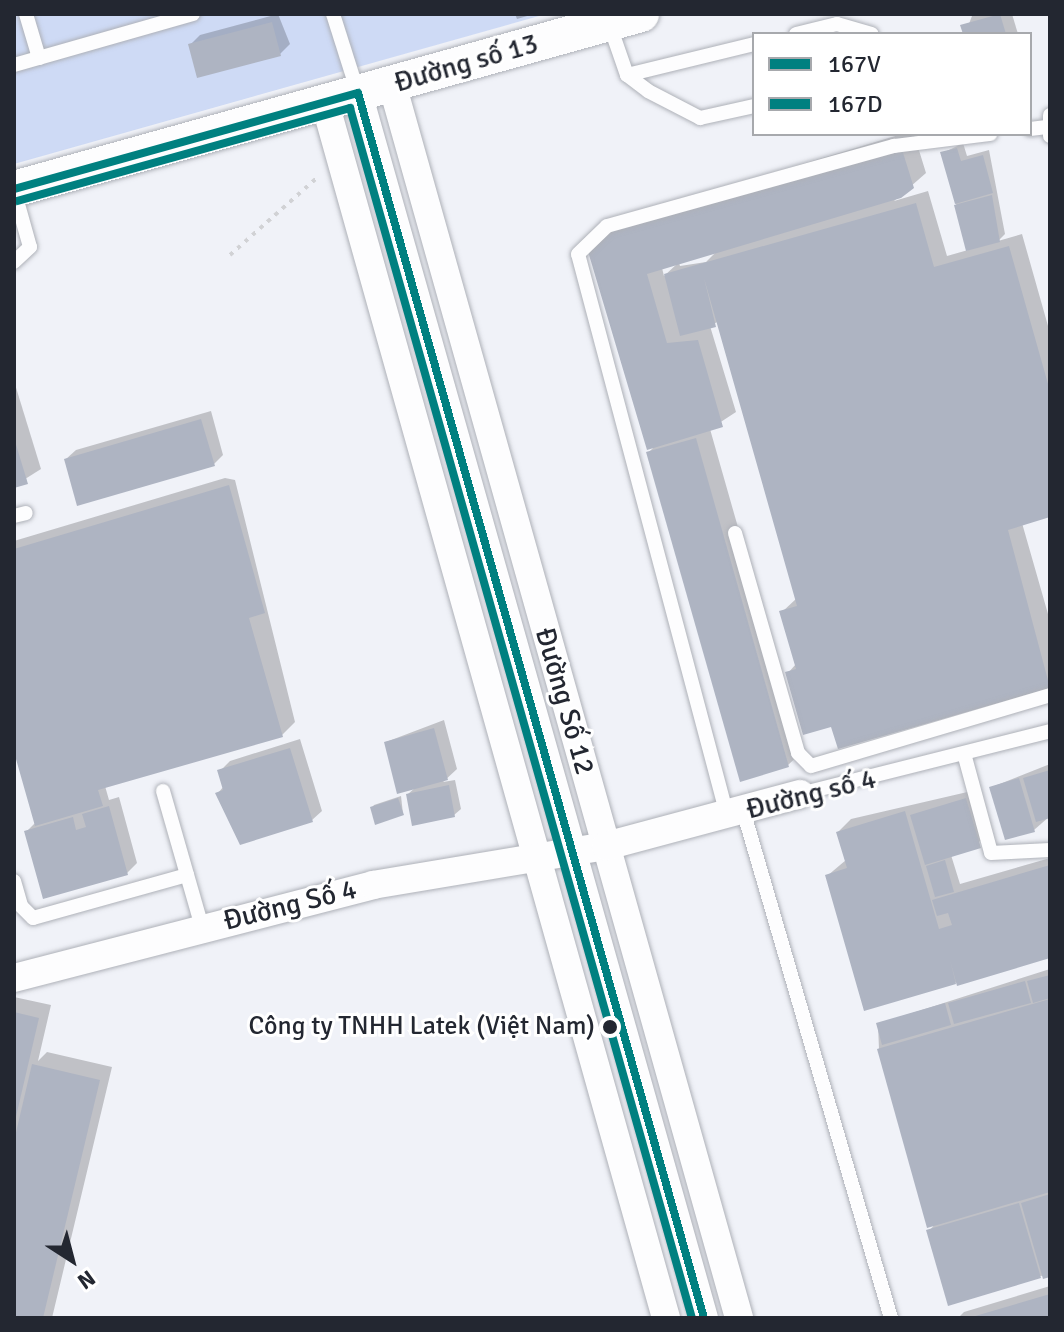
<!DOCTYPE html>
<meta charset="utf-8">
<style>
body{margin:0}
#map{position:relative;width:1064px;height:1332px;overflow:hidden;background:#f0f2f8;font-family:Signika,sans-serif}
div>[style]{position:absolute}
[style*='--x']{left:calc(var(--x)*1px);top:calc(var(--y)*1px);width:calc(var(--w)*1px);rotate:calc(var(--a)*1deg)}
.green>*{inset:0;background:#cedaf5}
.shadow>*{inset:0;background:#0003}
.building>*{inset:0;background:#aeb4c2}
.path>*{height:4px;margin-top:-2px;transform-origin:0;background:repeating-linear-gradient(90deg,#d1d2d5 0 4px,transparent 0 10px)}
.roads{filter:drop-shadow(0 0 2px #aeb1b8) drop-shadow(0 0 2px #aeb1b8)}
.service>*{height:14px;margin:-7px;padding:0 7px;transform-origin:7px;border-radius:7px;background:#fdfdfe}
.minor>*{height:28px;margin:-14px;padding:0 14px;transform-origin:14px;border-radius:14px;background:#fdfdfe}
.tertiary>*{height:36px;margin:-18px;padding:0 18px;transform-origin:18px;border-radius:18px;background:#fdfdfe}
.bus-1>*{height:8px;margin:-4px;padding:0 4px;transform-origin:4px;border-radius:4px;background:#008080}
.bus-2>*{height:8px;margin:-4px;padding:0 4px;transform-origin:4px;border-radius:4px;background:#008080}
.dots>*{width:22px;height:22px;translate:-50% -50%;box-sizing:border-box;border:4px solid #fff;border-radius:50%}
span{translate:-50% -50%;white-space:nowrap;text-align:center;line-height:1.15;-webkit-text-stroke:6px #fff;paint-order:stroke}
.bus-label{font-size:26px;color:#232731}
.right{translate:-100% -50%;text-align:right}
.street-label{font-size:28px;color:#232731}
.frame{position:absolute;inset:0;border:16px solid #232731;pointer-events:none}
.legend{position:absolute;left:752px;top:32px;width:280px;height:104px;box-sizing:border-box;background:#fff;border:2px solid #a7a9ad;margin:0;padding:10px 14px;list-style:none;font-size:24px;color:#232731}
.legend li{display:flex;align-items:center;gap:16px;height:40px}
.legend b{width:40px;border:2px solid #a7a9ad}
.north{position:absolute;left:32px;top:1220px;width:80px;height:80px;-webkit-text-stroke:6px #fff;paint-order:stroke;rotate:144deg;font-size:22px;font-weight:700;line-height:32px;text-align:center;color:#232731}
.north::after{content:'';display:block;margin:auto;width:28px;height:36px;background:#232731;clip-path:polygon(50% 0,100% 100%,50% 72%,0 100%)}
</style>
<div id="map">
<div class="green">
<i style="clip-path:polygon(14px 14px,546px 14px,14px 164px)"></i>
</div>
<div class="shadow">
<i style="clip-path:polygon(278px 14px,290px 44px,280px 54px,190px 45px,200px 35px)"></i>
<i style="clip-path:polygon(515px 14px,534px 14px,517px 19px)"></i>
<i style="clip-path:polygon(1012px 14px,1018px 34px,965px 34px,972px 16px)"></i>
<i style="clip-path:polygon(evenodd,902px 134px,914px 134px,926px 173px,894px 201px,928px 191px,947px 256px,968px 250px,943px 153px,963px 143px,967px 156px,989px 150px,1005px 234px,998px 241px,1022px 234px,1050px 333px,1050px 515px,1022px 523px,1050px 621px,1050px 686px,839px 747px,832px 725px,788px 673px,796px 664px,782px 612px,797px 598px,719px 321px,710px 326px,736px 412px,710px 429px,802px 752px,788px 765px,648px 453px,656px 445px,600px 225px,902px 134px,717px 251px,706px 262px,680px 266px,679px 263px,717px 251px,902px 134px,678px 263px,664px 276px,662px 268px,678px 263px)"></i>
<i style="clip-path:polygon(14px 381px,41px 469px,14px 486px)"></i>
<i style="clip-path:polygon(211px 411px,223px 455px,213px 465px,66px 459px,76px 450px)"></i>
<i style="clip-path:polygon(225px 478px,235px 480px,295px 722px,282px 735px,105px 786px,109px 800px,119px 797px,137px 863px,127px 873px,26px 832px,36px 822px,14px 744px,14px 541px)"></i>
<i style="clip-path:polygon(444px 720px,457px 769px,443px 782px,455px 780px,461px 809px,454px 815px,408px 794px,416px 787px,386px 742px)"></i>
<i style="clip-path:polygon(300px 739px,322px 811px,312px 820px,218px 793px,224px 786px,220px 771px,230px 761px)"></i>
<i style="clip-path:polygon(1050px 764px,1050px 816px,1034px 830px,992px 787px)"></i>
<i style="clip-path:polygon(976px 790px,989px 837px,951px 855px,960px 884px,1050px 858px,1050px 956px,865px 1008px,827px 876px,846px 860px,838px 832px,851px 819px)"></i>
<i style="clip-path:polygon(401px 796px,403px 814px,372px 808px,374px 805px)"></i>
<i style="clip-path:polygon(1050px 969px,1050px 1275px,1040px 1276px,929px 1231px,936px 1223px,879px 1050px,878px 1024px)"></i>
<i style="clip-path:polygon(14px 997px,51px 1005px,38px 1061px,47px 1052px,112px 1067px,52px 1318px,14px 1318px)"></i>
<i style="clip-path:polygon(1050px 1286px,1050px 1318px,958px 1318px,964px 1312px)"></i>
</div>
<div class="building">
<i style="clip-path:polygon(1000px 14px,1006px 34px,963px 34px,960px 25px)"></i>
<i style="clip-path:polygon(272px 22px,281px 56px,197px 78px,188px 44px)"></i>
<i style="clip-path:polygon(900px 143px,914px 188px,901px 198px,647px 274px,667px 343px,698px 340px,723px 427px,647px 450px,584px 238px)"></i>
<i style="clip-path:polygon(957px 148px,961px 161px,983px 155px,993px 193px,955px 204px,940px 152px)"></i>
<i style="clip-path:polygon(992px 195px,1000px 242px,966px 251px,954px 205px)"></i>
<i style="clip-path:polygon(916px 203px,934px 267px,1009px 246px,1050px 391px,1050px 517px,1008px 530px,1050px 688px,838px 749px,831px 727px,803px 735px,785px 672px,796px 669px,779px 611px,797px 606px,704px 278px,716px 327px,680px 336px,664px 274px)"></i>
<i style="clip-path:polygon(201px 419px,215px 466px,77px 506px,64px 459px)"></i>
<i style="clip-path:polygon(14px 438px,28px 484px,14px 488px)"></i>
<i style="clip-path:polygon(696px 438px,789px 767px,740px 782px,646px 452px)"></i>
<i style="clip-path:polygon(229px 485px,265px 613px,249px 618px,283px 737px,98px 790px,103px 806px,35px 826px,14px 752px,14px 549px)"></i>
<i style="clip-path:polygon(434px 728px,448px 780px,397px 794px,384px 742px)"></i>
<i style="clip-path:polygon(290px 748px,313px 822px,240px 845px,215px 793px,223px 790px,217px 770px)"></i>
<i style="clip-path:polygon(1050px 770px,1050px 818px,1036px 822px,1023px 778px)"></i>
<i style="clip-path:polygon(1019px 778px,1035px 832px,1005px 840px,989px 787px)"></i>
<i style="clip-path:polygon(449px 785px,455px 817px,412px 826px,406px 794px)"></i>
<i style="clip-path:polygon(398px 798px,404px 815px,375px 825px,370px 807px)"></i>
<i style="clip-path:polygon(966px 798px,981px 848px,925px 865px,910px 815px)"></i>
<i style="clip-path:polygon(109px 806px,128px 875px,43px 899px,24px 831px,73px 817px,76px 830px,86px 827px,82px 814px)"></i>
<i style="clip-path:polygon(905px 811px,939px 929px,952px 925px,948px 913px,937px 916px,932px 900px,1050px 865px,1050px 958px,957px 986px,950px 960px,956px 984px,864px 1011px,825px 875px,847px 868px,836px 832px)"></i>
<i style="clip-path:polygon(945px 860px,954px 892px,935px 897px,926px 866px)"></i>
<i style="clip-path:polygon(1050px 975px,1050px 998px,1033px 1003px,1027px 981px)"></i>
<i style="clip-path:polygon(1025px 981px,1031px 1003px,954px 1024px,948px 1003px)"></i>
<i style="clip-path:polygon(1050px 999px,1050px 1192px,927px 1228px,877px 1049px)"></i>
<i style="clip-path:polygon(945px 1003px,951px 1025px,882px 1045px,876px 1023px)"></i>
<i style="clip-path:polygon(14px 1012px,39px 1018px,15px 1121px,14px 1121px)"></i>
<i style="clip-path:polygon(32px 1064px,100px 1080px,43px 1318px,14px 1318px,14px 1141px)"></i>
<i style="clip-path:polygon(1050px 1194px,1050px 1277px,1043px 1279px,1021px 1203px)"></i>
<i style="clip-path:polygon(1019px 1203px,1041px 1278px,948px 1306px,926px 1230px)"></i>
<i style="clip-path:polygon(1050px 1294px,1050px 1318px,972px 1318px,972px 1317px)"></i>
</div>
<div class="path">
<i style="--x:230;--y:255;--w:119;--a:-41.6"></i>
</div>
<div class="roads">
<div class="service">
<i style="--x:26;--y:14;--w:46;--a:73.5"></i>
<i style="--x:333;--y:14;--w:83;--a:72.4"></i>
<i style="--x:609;--y:23;--w:55;--a:70.9"></i>
<i style="--x:627;--y:75;--w:26;--a:37"></i>
<i style="--x:648;--y:91;--w:59;--a:27.4"></i>
<i style="--x:700;--y:118;--w:55;--a:-12.5"></i>
<i style="--x:796;--y:34;--w:42;--a:-13.7"></i>
<i style="--x:837;--y:24;--w:36;--a:16"></i>
<i style="--x:14;--y:65;--w:186;--a:-15.9"></i>
<i style="--x:627;--y:75;--w:131;--a:-13.7"></i>
<i style="--x:1050;--y:115;--w:21;--a:90"></i>
<i style="--x:1030;--y:129;--w:17;--a:-7"></i>
<i style="--x:14;--y:190;--w:59;--a:74.3"></i>
<i style="--x:30;--y:247;--w:22;--a:137"></i>
<i style="--x:14;--y:516;--w:12;--a:-14"></i>
<i style="--x:735;--y:533;--w:229;--a:74"></i>
<i style="--x:798;--y:753;--w:18;--a:45"></i>
<i style="--x:811;--y:766;--w:249;--a:-16.5"></i>
<i style="--x:965;--y:757;--w:99;--a:74.8"></i>
<i style="--x:991;--y:853;--w:59;--a:-2.9"></i>
<i style="--x:163;--y:791;--w:141;--a:74"></i>
<i style="--x:800;--y:794;--w:258;--a:-14.1"></i>
<i style="--x:743;--y:810;--w:529;--a:73.76"></i>
<i style="--x:727;--y:815;--w:580;--a:-104.87"></i>
<i style="--x:578;--y:254;--w:40;--a:-44"></i>
<i style="--x:607;--y:226;--w:298;--a:-15.6"></i>
<i style="--x:894;--y:146;--w:97;--a:-7.1"></i>
<i style="--x:14;--y:881;--w:26;--a:74"></i>
<i style="--x:21;--y:906;--w:17;--a:45"></i>
<i style="--x:33;--y:918;--w:160;--a:-15.6"></i>
</div>
<div class="minor">
<i style="--x:392;--y:84;--w:1282;--a:74.29"></i>
<i style="--x:358;--y:93;--w:1273;--a:74.23"></i>
<i style="--x:325;--y:103;--w:1262;--a:74.32"></i>
<i style="--x:14;--y:978;--w:371;--a:-14.5"></i>
<i style="--x:373;--y:885;--w:236;--a:-9.5"></i>
<i style="--x:606;--y:846;--w:201;--a:-15"></i>
</div>
<div class="tertiary">
<i style="--x:14;--y:189;--w:651;--a:-15.59"></i>
</div>
</div>
<div class="bus-1">
<i style="--x:14;--y:189;--w:357;--a:-15.6"></i>
<i style="--x:358;--y:93;--w:1273;--a:74.23"></i>
</div>
<div class="bus-2">
<i style="--x:17;--y:201;--w:346;--a:-15.6"></i>
<i style="--x:350;--y:108;--w:1257;--a:74.22"></i>
</div>
<div class="dots">
<i style="left:610px;top:1027px;background:#232731"></i>
</div>
<div class="bus-label">
<span class="right" style="left:595px;top:1027px">Công ty TNHH Latek (Việt Nam)</span>
</div>
<div class="street-label">
<span style="left:466px;top:63px;rotate:-16deg">Đường số 13</span>
<span style="left:565px;top:701px;rotate:74deg">Đường Số 12</span>
<span style="left:811px;top:794px;rotate:-14deg">Đường số 4</span>
<span style="left:290px;top:905px;rotate:-14deg">Đường Số 4</span>
</div>
<div class="frame"></div>
<ul class="legend">
<li><b style="height:10px;background:#008080"></b>167V</li>
<li><b style="height:10px;background:#008080"></b>167D</li>
</ul>
<div class="north">N</div>
</div>
